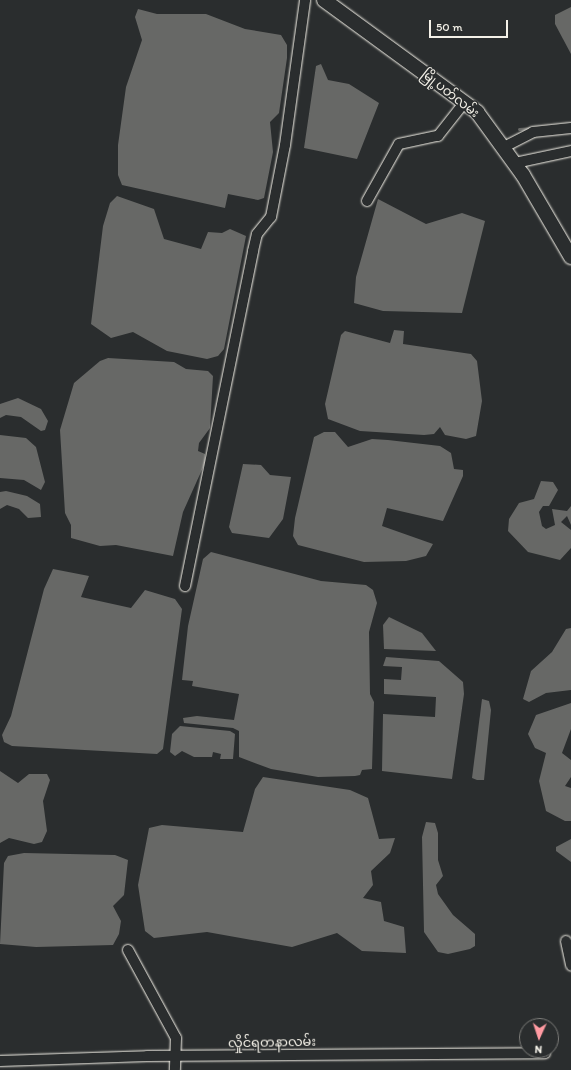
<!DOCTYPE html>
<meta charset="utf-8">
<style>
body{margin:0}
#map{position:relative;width:571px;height:1070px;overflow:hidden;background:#2a2d2e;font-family:Itim,"Noto Sans Myanmar",sans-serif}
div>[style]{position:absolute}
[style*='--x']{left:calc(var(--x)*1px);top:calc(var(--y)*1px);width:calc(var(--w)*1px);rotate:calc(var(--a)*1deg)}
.water>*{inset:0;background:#676866}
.stream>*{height:3px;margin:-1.5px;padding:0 1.5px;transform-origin:1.5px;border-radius:1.5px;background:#676866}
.roads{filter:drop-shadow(0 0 1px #f4f1e8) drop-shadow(0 0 1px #f4f1e8)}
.minor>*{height:10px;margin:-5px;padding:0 5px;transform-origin:5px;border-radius:5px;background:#2a2d2e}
.secondary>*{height:14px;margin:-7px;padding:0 7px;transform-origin:7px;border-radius:7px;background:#2a2d2e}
span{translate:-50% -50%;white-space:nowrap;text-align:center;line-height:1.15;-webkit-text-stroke:3px #2a2d2e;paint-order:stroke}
.street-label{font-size:13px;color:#f4f1e8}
.north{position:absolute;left:519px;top:1018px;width:40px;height:40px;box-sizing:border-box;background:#2a2d2e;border:1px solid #7b7b78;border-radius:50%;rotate:183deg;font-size:11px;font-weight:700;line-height:16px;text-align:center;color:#f4f1e8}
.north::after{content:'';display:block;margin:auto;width:14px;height:18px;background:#ff9aa2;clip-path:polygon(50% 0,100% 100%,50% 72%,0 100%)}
.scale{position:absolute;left:429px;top:20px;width:79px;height:18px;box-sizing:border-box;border:2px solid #f4f1e8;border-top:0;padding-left:5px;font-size:12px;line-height:14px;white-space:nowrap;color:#f4f1e8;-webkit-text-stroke:3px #2a2d2e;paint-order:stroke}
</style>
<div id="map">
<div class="water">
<i style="clip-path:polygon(571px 7px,571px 54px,555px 24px,555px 15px)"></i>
<i style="clip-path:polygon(138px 9px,157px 14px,206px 14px,245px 29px,281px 35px,287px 45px,287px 58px,279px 113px,270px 122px,273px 152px,264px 198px,258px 200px,228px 194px,225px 208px,122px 185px,118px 175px,118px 145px,126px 87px,142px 40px,135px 17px)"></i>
<i style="clip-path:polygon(321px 64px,328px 80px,349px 84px,379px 103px,357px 159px,304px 148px,316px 66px)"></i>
<i style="clip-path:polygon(117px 196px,154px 209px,164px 239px,201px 249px,208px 232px,222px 233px,230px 229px,246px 236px,224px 349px,218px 356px,207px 359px,167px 351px,133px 332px,111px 338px,91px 324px,103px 226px,110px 203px)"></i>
<i style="clip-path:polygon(378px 199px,426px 224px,462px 213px,485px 221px,462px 313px,383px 311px,354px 303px,356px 277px)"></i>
<i style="clip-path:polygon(394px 330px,404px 331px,403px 344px,471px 354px,477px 361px,482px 401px,476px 436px,466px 439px,445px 435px,440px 427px,434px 434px,424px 435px,360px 431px,328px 419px,325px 404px,341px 335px,345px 331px,390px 343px)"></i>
<i style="clip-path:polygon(108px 358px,174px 362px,186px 369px,208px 371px,213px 376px,210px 428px,199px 443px,198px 451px,205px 454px,205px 463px,183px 512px,173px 556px,116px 545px,100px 546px,71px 538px,71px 525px,65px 513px,60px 430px,74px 383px,100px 361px)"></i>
<i style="clip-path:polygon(18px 398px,41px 409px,48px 421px,45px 430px,41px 431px,21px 417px,6px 415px,0 418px,0 404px)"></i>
<i style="clip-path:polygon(324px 432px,335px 432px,348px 447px,372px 439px,388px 440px,440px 446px,451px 453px,454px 469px,463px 470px,463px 476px,443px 521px,387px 508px,382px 526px,433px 544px,426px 556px,406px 561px,364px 562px,298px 545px,293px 536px,295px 518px,314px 437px)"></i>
<i style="clip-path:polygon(0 435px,26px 438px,36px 447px,45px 482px,41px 490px,24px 480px,0 478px)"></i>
<i style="clip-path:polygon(243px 464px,261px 465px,270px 475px,291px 477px,283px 519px,269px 538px,232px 533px,229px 527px)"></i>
<i style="clip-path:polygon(541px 481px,553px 482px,558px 490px,549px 506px,543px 506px,539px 512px,542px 526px,546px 529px,555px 525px,552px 509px,567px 511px,571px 506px,571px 525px,567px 516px,561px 522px,571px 530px,571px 548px,560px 560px,528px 552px,508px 531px,509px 519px,519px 503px,534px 499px)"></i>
<i style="clip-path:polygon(6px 491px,27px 496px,40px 504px,41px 517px,28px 518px,19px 509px,7px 505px,0 509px,0 492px)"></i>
<i style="clip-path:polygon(211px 552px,321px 581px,366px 585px,373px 590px,377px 603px,369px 632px,370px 694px,374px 702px,372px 769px,362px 770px,360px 775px,355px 776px,318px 777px,271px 769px,239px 757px,239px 731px,233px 728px,184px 723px,183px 718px,197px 716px,234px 720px,239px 694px,192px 686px,193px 681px,182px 680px,188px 626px,203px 559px)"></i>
<i style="clip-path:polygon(53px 569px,89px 576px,81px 597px,131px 608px,145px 590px,175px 599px,182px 609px,163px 749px,157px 754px,12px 746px,4px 742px,2px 735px,11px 716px,44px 589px)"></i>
<i style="clip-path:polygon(389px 617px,422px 633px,436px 651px,384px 649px,383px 625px)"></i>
<i style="clip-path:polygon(571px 628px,571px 690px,546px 693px,529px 702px,523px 699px,531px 671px,552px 652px,566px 629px)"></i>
<i style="clip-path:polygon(386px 657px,439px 661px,463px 682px,464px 694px,452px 779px,382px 771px,383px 714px,435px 717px,436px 697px,384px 694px,384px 679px,401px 680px,402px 667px,383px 666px)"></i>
<i style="clip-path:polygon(482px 699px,489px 701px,491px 710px,484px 780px,477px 780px,472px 778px)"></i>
<i style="clip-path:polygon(571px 703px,571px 729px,562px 753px,571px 760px,571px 777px,565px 786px,571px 788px,571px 821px,565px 821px,546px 811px,539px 781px,546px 753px,535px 748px,528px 734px,536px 715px)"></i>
<i style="clip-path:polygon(180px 726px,230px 731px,235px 734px,233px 759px,220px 759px,221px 754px,213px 752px,212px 757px,194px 757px,182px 751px,175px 756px,170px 752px,172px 734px)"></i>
<i style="clip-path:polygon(0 771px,18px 783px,29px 774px,47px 774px,50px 780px,43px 801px,47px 831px,42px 842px,34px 844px,9px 838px,0 843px)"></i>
<i style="clip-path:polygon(263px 777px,350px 790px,368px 798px,379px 839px,395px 838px,390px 853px,371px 871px,373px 885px,363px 898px,381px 902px,384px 921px,404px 927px,406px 953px,362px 951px,337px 933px,292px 947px,207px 932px,154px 938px,145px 931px,138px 885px,149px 828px,162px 825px,243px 832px,255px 789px)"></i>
<i style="clip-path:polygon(426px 822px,435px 823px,438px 833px,438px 860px,443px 876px,436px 885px,438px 894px,453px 915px,475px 934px,475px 946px,470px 949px,448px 954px,438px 952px,424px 932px,422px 837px)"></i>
<i style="clip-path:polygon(571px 839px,571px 862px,556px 851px,556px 847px)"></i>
<i style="clip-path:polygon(24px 853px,115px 855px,128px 860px,124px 895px,113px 906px,121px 921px,119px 934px,113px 945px,36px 947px,0 944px,4px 863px,8px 856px)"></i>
</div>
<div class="stream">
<i style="--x:519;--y:129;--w:14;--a:-4"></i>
</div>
<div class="roads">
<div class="minor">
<i style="--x:504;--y:147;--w:33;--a:-27"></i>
<i style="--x:533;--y:132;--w:38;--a:-6"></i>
<i style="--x:515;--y:163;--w:57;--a:-12.1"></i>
<i style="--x:367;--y:201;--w:65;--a:-60.7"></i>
<i style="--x:399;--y:144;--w:40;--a:-12"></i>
<i style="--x:438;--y:136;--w:42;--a:-51.8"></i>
<i style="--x:185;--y:586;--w:342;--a:-78.5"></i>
<i style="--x:253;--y:251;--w:17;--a:-77"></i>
<i style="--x:257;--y:234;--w:22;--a:-51"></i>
<i style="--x:271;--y:217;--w:73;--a:-79"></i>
<i style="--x:285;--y:145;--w:146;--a:-82.1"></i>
<i style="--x:566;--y:941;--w:25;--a:78"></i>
<i style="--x:128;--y:950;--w:100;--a:61.4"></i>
<i style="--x:176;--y:1038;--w:32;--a:92"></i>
<i style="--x:0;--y:1061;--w:147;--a:-1.9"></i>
<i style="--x:147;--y:1056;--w:398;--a:-0.4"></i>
</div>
<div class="secondary">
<i style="--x:324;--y:0;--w:190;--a:36.2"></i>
<i style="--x:477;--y:112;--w:78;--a:53.9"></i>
<i style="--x:523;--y:175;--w:95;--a:59.7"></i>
</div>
</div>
<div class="street-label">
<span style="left:450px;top:94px;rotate:38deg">မြို့ပတ်လမ်း</span>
<span style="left:272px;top:1043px;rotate:-1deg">လှိုင်ရတနာလမ်း</span>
</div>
<div class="north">N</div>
<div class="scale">50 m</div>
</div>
